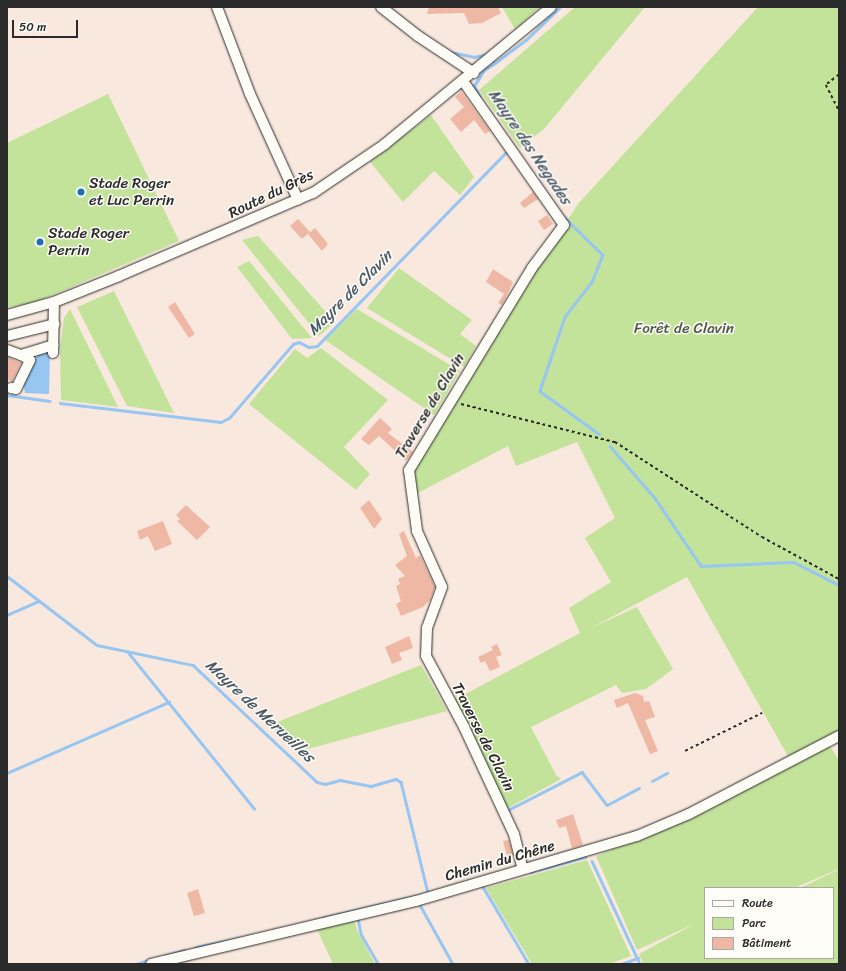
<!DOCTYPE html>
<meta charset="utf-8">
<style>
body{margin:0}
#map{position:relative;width:846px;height:971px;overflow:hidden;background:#f9e8de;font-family:Sriracha,sans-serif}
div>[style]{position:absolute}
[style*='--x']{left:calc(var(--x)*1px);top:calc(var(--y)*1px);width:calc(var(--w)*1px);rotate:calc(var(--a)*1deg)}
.green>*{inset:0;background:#c3e39b}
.water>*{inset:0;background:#96c6f1}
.stream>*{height:2.5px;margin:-1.25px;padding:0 1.25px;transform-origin:1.25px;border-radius:1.25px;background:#96c6f1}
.building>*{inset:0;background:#efb8a4}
.path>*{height:1.5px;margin-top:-0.75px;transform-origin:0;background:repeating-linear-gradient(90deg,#2b2b2b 0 3px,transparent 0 6px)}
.roads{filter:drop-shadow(0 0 1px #2b2b2b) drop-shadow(0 0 1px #2b2b2b)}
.minor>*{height:10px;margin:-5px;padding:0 5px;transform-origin:5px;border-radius:5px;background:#fdfcf7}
.dots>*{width:11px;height:11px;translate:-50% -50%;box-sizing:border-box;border:2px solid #fdfcf7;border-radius:50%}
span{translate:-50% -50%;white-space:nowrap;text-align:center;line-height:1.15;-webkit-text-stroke:3px #fdfcf7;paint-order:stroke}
.poi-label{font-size:15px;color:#2b2b2b}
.left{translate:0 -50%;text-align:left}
.street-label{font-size:15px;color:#2b2b2b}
.park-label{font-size:15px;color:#515947}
.water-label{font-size:16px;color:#4b5a66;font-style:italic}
.frame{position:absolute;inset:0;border:8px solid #2b2b2b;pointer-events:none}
.legend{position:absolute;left:704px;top:887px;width:130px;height:72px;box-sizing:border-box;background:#fdfcf7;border:1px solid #a9a8a5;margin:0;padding:5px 7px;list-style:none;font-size:12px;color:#2b2b2b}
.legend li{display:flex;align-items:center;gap:8px;height:20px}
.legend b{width:20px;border:1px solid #a9a8a5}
.scale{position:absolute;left:12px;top:20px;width:66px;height:18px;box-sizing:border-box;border:2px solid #2b2b2b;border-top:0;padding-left:5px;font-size:12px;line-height:14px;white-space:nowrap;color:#2b2b2b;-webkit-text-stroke:3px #fdfcf7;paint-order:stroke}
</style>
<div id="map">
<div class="green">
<i style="clip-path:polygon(502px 7px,540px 7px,515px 29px)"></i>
<i style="clip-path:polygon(575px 7px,645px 7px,544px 129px,520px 148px,479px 90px)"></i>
<i style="clip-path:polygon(758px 7px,839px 7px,839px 731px,789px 758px,687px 577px,591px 628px,637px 607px,673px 669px,646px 689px,622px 693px,616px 685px,531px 727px,556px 775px,561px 779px,506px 809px,454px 700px,580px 633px,569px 608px,611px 582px,585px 538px,615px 518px,577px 442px,516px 466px,508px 446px,414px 495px,413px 472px,477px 360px,578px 204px)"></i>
<i style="clip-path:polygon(108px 94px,179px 241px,34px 303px,7px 307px,7px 143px)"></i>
<i style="clip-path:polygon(431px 115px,474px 177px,460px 195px,434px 171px,403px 202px,370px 162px)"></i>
<i style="clip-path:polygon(258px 236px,335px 322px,319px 336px,242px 240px)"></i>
<i style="clip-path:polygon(249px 261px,312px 338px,292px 339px,237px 267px)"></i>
<i style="clip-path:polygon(399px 268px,472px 320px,460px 334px,476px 346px,464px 367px,367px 308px)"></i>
<i style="clip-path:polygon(114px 291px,174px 413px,127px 406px,77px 307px)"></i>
<i style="clip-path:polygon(70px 309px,118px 407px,61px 400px,60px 350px,64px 318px)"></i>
<i style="clip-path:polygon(357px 309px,460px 371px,434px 415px,325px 340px)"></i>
<i style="clip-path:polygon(321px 348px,388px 400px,344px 447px,370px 474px,356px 490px,249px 404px,295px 349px,307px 358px)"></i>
<i style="clip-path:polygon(421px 665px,447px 711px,297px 752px,270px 725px)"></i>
<i style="clip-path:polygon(829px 745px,839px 760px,839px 869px,794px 888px,705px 888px,705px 958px,833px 958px,833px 888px,800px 888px,838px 870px,839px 964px,643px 964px,639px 954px,696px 923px,637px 950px,596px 856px,695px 816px)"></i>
<i style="clip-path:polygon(587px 860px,631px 956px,609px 964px,532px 964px,486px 888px)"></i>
<i style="clip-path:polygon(353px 918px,359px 934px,375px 964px,333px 964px,315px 925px)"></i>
</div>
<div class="water">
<i style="clip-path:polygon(50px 351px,49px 394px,25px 393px,23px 381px,38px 355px)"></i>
</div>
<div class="stream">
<i style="--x:451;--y:52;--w:24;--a:12"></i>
<i style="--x:474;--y:57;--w:13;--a:-13"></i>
<i style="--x:495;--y:63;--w:39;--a:-37"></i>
<i style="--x:526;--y:40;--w:47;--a:-44.1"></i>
<i style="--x:480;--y:97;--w:13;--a:-119"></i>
<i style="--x:474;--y:86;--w:19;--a:-58"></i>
<i style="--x:484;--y:70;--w:13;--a:-32"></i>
<i style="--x:495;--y:63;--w:4;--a:-146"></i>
<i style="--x:564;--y:217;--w:54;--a:44.3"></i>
<i style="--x:603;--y:255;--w:29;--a:112"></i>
<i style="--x:592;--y:282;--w:44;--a:127.6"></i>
<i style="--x:565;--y:317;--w:78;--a:108.7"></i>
<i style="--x:540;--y:391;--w:73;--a:36.1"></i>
<i style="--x:7;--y:395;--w:43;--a:7.9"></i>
<i style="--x:60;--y:403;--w:162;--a:6.7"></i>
<i style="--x:221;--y:422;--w:9;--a:-27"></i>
<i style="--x:229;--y:418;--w:98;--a:-49.1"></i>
<i style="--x:293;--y:344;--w:6;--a:-18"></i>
<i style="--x:299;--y:342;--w:11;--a:27"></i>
<i style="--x:309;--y:347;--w:8;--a:-7"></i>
<i style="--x:317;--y:346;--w:271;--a:-45.7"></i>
<i style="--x:610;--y:446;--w:69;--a:49.1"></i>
<i style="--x:655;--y:498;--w:82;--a:55.9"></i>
<i style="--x:701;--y:566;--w:93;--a:-2.5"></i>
<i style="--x:794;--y:562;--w:51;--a:27.1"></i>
<i style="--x:7;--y:576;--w:113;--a:37.5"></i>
<i style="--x:97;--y:645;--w:98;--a:11.8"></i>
<i style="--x:193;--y:665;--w:170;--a:43.3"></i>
<i style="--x:317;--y:782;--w:8;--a:14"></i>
<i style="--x:325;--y:784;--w:16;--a:-15"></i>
<i style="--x:340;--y:780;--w:32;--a:11"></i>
<i style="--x:371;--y:786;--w:26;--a:-16"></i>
<i style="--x:396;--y:779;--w:6;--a:31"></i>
<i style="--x:401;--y:782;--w:114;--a:76.3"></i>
<i style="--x:7;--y:615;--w:35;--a:-24"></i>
<i style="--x:128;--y:652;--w:201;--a:51.1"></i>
<i style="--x:7;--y:773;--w:177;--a:-23.7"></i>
<i style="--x:652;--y:781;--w:17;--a:-28"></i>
<i style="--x:508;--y:810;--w:83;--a:-27.2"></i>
<i style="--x:582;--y:772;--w:41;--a:52.9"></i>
<i style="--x:607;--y:805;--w:36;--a:-28"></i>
<i style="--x:592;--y:861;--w:114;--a:65"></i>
<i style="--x:530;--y:872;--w:57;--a:-15.3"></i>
<i style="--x:482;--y:885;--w:92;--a:59.3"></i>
<i style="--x:419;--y:903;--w:70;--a:60.9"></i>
<i style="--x:322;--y:918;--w:102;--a:-13.1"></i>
<i style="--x:358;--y:918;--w:16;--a:79"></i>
<i style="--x:361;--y:934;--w:34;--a:60"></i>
<i style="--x:196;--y:947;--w:45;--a:-11.6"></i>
<i style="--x:165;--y:956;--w:20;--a:-18"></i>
<i style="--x:136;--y:964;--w:14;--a:-17"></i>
<i style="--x:622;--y:964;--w:17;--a:-21"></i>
</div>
<div class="building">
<i style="clip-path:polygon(429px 7px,498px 7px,501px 13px,482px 23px,469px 24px,464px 13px,427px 14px)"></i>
<i style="clip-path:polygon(461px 91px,490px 131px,485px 134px,474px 120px,461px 132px,450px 119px,464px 107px,455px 97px)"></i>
<i style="clip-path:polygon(533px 192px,538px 199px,524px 208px,520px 203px)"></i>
<i style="clip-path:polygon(547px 215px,553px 224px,544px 230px,538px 221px)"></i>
<i style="clip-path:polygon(298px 219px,310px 232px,302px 239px,290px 226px)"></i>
<i style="clip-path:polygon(315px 228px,328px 244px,322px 251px,308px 234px)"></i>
<i style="clip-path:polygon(493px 269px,513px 282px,502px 305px,498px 303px,504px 294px,486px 282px)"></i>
<i style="clip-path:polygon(175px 302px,195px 334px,189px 338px,168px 307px)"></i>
<i style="clip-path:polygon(7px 357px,21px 363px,12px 382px,7px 379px)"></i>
<i style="clip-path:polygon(380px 418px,392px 429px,388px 433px,413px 452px,406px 461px,379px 436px,369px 445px,361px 439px)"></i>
<i style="clip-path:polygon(369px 500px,382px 519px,374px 529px,360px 508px)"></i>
<i style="clip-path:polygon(186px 505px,210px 527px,197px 540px,177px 521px,180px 519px,176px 515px)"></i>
<i style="clip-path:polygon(163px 521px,172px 544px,155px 551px,148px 536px,140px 540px,137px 531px)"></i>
<i style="clip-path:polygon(404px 531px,416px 558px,420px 555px,435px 587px,430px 600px,423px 607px,401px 616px,396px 604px,401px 601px,396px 586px,400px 584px,398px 579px,405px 576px,395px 565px,407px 556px,399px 534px)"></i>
<i style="clip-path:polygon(409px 636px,413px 648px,399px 653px,402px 660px,392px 664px,385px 647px)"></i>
<i style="clip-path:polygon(497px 644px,502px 655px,496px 657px,500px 667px,490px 671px,485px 661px,481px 663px,478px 657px,493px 650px,491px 647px)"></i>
<i style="clip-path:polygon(635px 693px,643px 696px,644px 702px,649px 701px,655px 717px,645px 720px,658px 751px,650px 754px,628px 703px,617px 708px,614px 700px)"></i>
<i style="clip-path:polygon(573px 814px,583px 845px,572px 848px,566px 826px,559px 828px,556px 820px)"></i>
<i style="clip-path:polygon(509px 840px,513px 855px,507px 856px,503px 841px)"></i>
<i style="clip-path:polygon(198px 889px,205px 913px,194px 916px,187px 893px)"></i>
</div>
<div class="path">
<i style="--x:839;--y:75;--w:16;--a:142"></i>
<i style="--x:826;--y:85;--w:28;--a:63"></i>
<i style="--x:461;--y:404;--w:159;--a:13.9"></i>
<i style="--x:615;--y:442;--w:175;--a:32.9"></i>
<i style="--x:762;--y:537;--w:88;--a:28.6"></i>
<i style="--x:685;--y:751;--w:86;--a:-26.3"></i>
</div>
<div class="roads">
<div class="minor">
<i style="--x:217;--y:7;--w:93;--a:69.2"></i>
<i style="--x:250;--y:94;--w:116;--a:65.6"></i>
<i style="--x:381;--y:7;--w:47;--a:38.1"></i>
<i style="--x:418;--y:36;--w:67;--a:33.5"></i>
<i style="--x:463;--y:81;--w:176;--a:55"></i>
<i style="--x:564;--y:225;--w:54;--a:126.7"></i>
<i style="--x:532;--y:268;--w:237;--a:121.3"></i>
<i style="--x:409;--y:470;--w:62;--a:82.5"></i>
<i style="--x:417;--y:531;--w:61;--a:65.9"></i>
<i style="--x:442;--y:587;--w:44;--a:110.1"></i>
<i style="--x:427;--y:628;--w:28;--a:92"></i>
<i style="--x:426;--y:656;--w:81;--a:61.8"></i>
<i style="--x:464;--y:727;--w:118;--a:65"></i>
<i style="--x:514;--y:834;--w:36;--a:76"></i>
<i style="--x:7;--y:315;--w:49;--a:-15.5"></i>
<i style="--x:54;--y:302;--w:70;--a:-21.8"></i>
<i style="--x:119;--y:276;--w:211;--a:-23.2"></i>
<i style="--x:313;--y:193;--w:87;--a:-34.2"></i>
<i style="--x:385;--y:144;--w:215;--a:-39.5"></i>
<i style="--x:7;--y:336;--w:49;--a:-14"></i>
<i style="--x:7;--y:350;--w:15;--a:20"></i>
<i style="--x:21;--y:355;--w:34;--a:-17"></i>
<i style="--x:53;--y:353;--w:51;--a:-88.9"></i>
<i style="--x:11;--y:388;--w:5;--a:11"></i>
<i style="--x:16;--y:389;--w:32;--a:-64"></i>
<i style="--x:30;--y:360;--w:10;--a:-151"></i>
<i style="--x:151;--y:964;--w:272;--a:-13.4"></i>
<i style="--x:416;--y:901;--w:230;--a:-16.4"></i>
<i style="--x:637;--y:836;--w:56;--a:-22.9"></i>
<i style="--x:689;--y:814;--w:169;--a:-27.5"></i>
</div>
</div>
<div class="dots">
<i style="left:81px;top:192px;background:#1f6fb2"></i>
<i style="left:40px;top:242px;background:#1f6fb2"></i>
</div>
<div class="poi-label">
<span class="left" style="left:89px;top:192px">Stade Roger<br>et Luc Perrin</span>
<span class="left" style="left:48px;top:242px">Stade Roger<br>Perrin</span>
</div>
<div class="street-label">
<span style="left:271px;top:194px;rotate:-26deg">Route du Grès</span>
<span style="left:430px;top:406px;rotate:-59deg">Traverse de Clavin</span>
<span style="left:483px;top:737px;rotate:63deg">Traverse de Clavin</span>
<span style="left:500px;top:861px;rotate:-16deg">Chemin du Chêne</span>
</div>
<div class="park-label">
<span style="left:684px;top:329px">Forêt de Clavin</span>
</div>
<div class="water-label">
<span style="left:530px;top:147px;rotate:56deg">Mayre des Negades</span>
<span style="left:350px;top:293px;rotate:-45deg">Mayre de Clavin</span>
<span style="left:260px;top:711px;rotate:43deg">Mayre de Merueilles</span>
</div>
<div class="frame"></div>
<ul class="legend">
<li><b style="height:5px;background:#fdfcf7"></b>Route</li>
<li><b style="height:11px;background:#c3e39b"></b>Parc</li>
<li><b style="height:11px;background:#efb8a4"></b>Bâtiment</li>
</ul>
<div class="scale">50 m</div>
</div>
